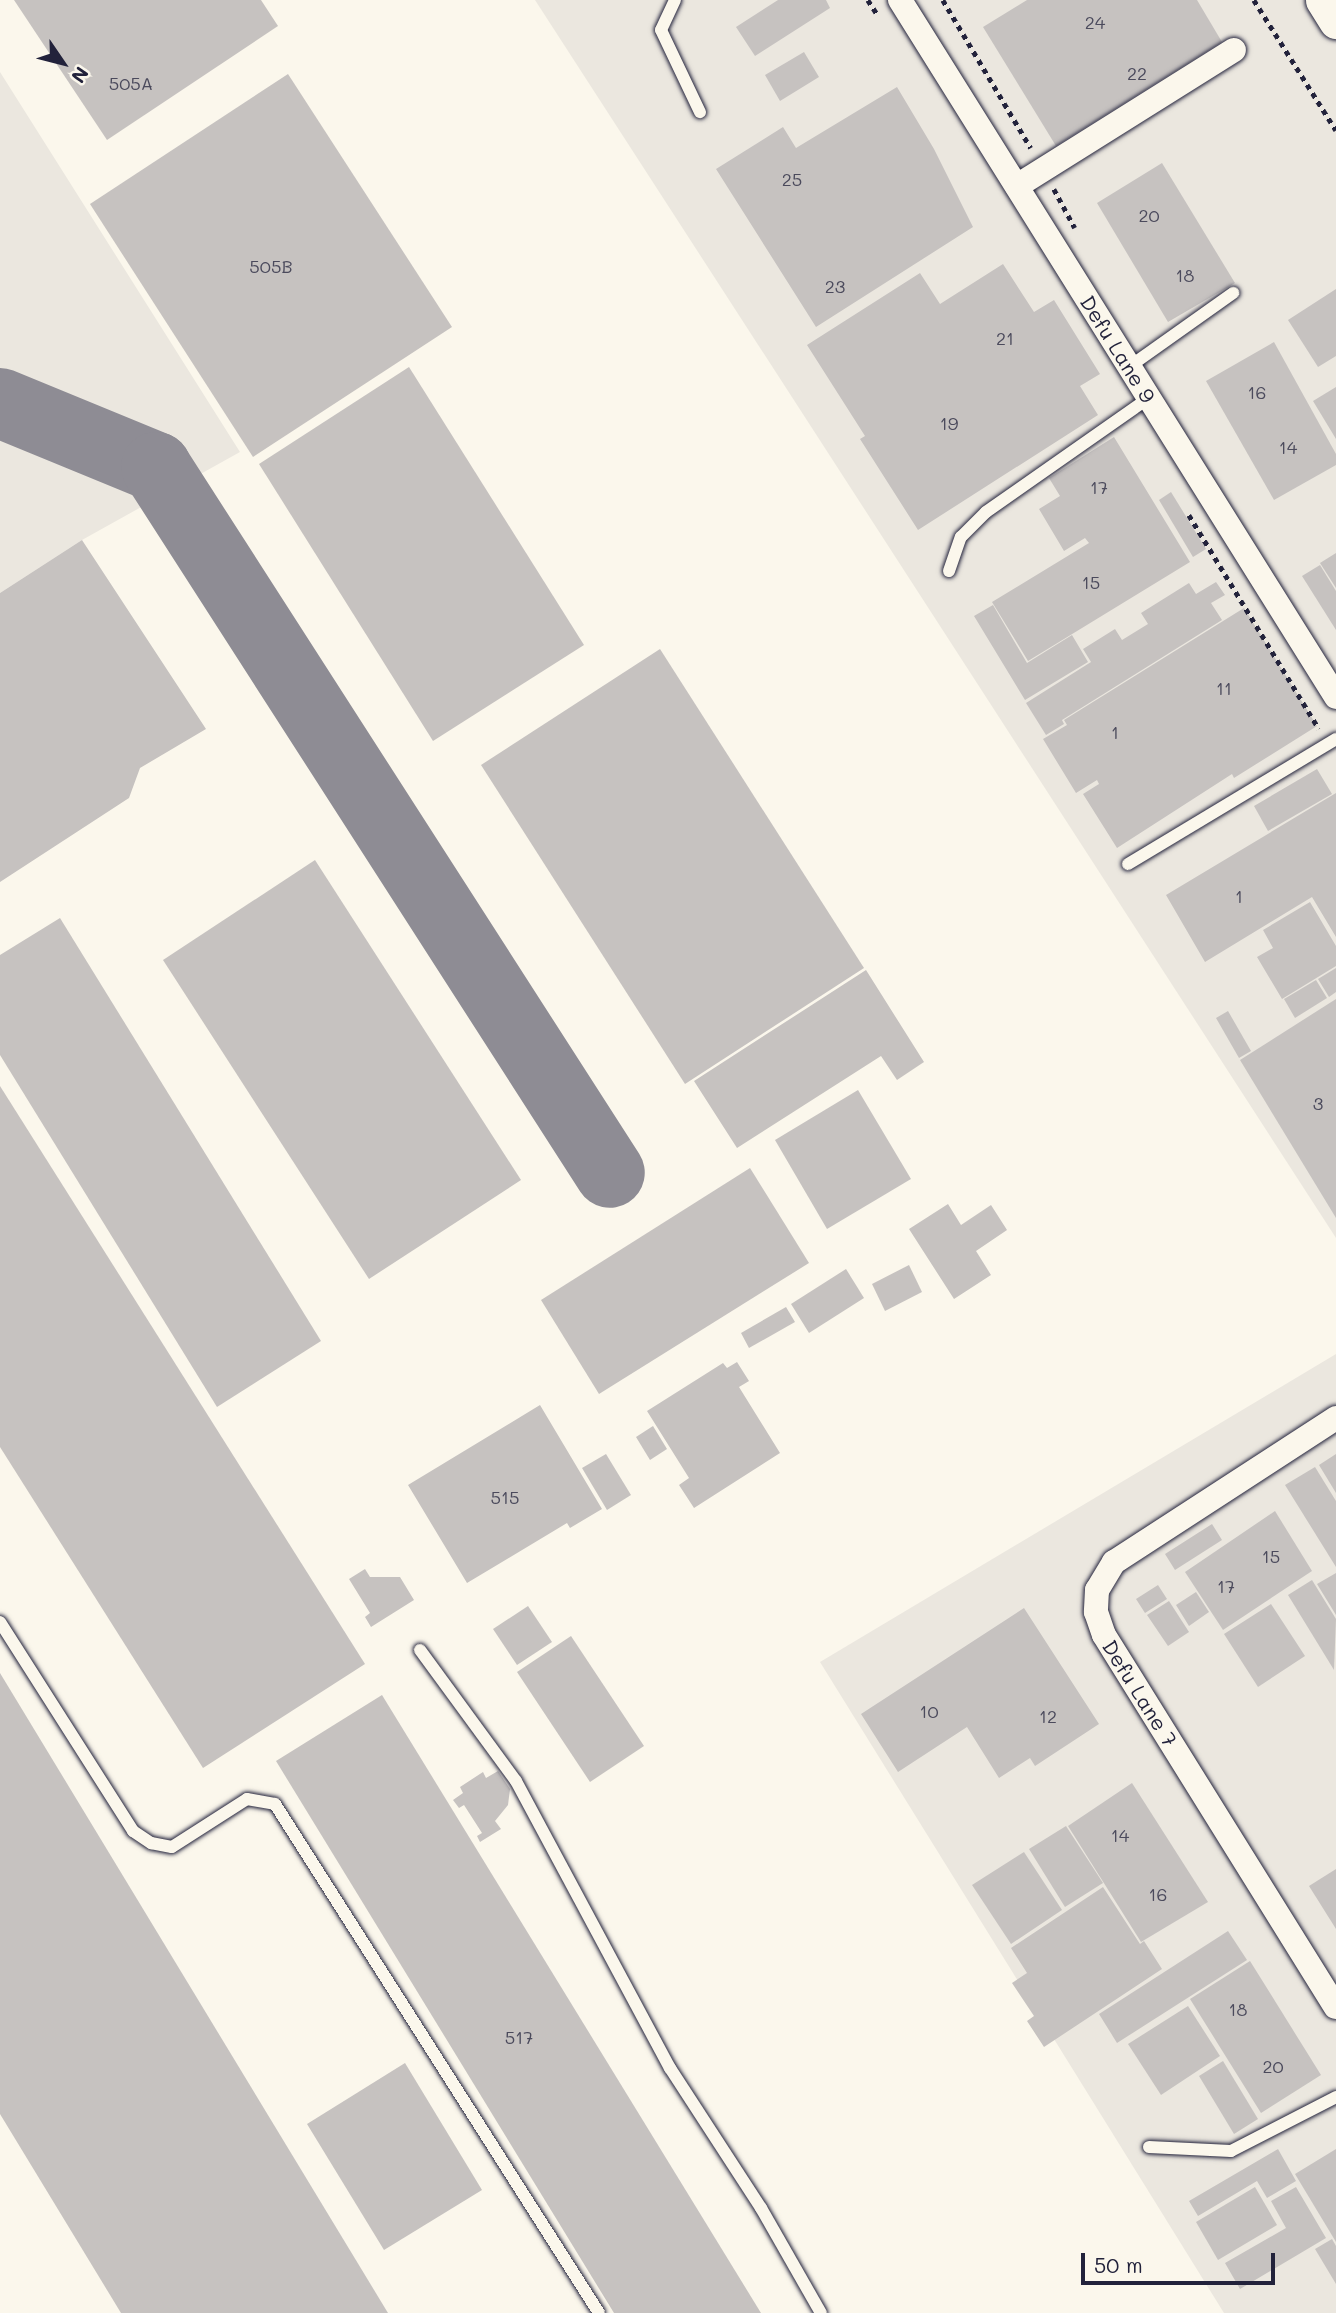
<!DOCTYPE html>
<style>
body{margin:0}
#map{position:relative;width:1336px;height:2313px;overflow:hidden;background:#fbf7ec;font-family:Mali,sans-serif}
div>[style]{position:absolute}
[style*='--x']{left:calc(var(--x)*1px);top:calc(var(--y)*1px);width:calc(var(--w)*1px);rotate:calc(var(--a)*1deg)}
.built>*{inset:0;background:#ebe7df}
.taxiway>*{height:70px;margin:-35px;padding:0 35px;transform-origin:35px;border-radius:35px;background:#8e8c94}
.building>*{inset:0;background:#c6c2c0}
.path>*{height:4.5px;margin-top:-2.25px;transform-origin:0;background:repeating-linear-gradient(90deg,#22223b 0 5px,transparent 0 10px)}
.roads{filter:drop-shadow(0 0 2px #22223b) drop-shadow(0 0 2px #22223b)}
.service>*{height:12px;margin:-6px;padding:0 6px;transform-origin:6px;border-radius:6px;background:#fbf7ec}
.minor>*{height:24px;margin:-12px;padding:0 12px;transform-origin:12px;border-radius:12px;background:#fbf7ec}
.secondary>*{height:35px;margin:-17.5px;padding:0 17.5px;transform-origin:17.5px;border-radius:17.5px;background:#fbf7ec}
span{translate:-50% -50%;white-space:nowrap;text-align:center;line-height:1.15;-webkit-text-stroke:5px #fbf7ec;paint-order:stroke}
.number-label{font-size:18px;color:#4b4a5c}
.number-label span{-webkit-text-stroke-width:0}
.street-label{font-size:21px;color:#22223b}
.north{position:absolute;left:28px;top:28px;width:70px;height:70px;-webkit-text-stroke:5px #fbf7ec;paint-order:stroke;rotate:125deg;font-size:19px;font-weight:700;line-height:28px;text-align:center;color:#22223b}
.north::after{content:'';display:block;margin:auto;width:24px;height:32px;background:#22223b;clip-path:polygon(50% 0,100% 100%,50% 72%,0 100%)}
.scale{position:absolute;left:1081px;top:2253px;width:194px;height:32px;box-sizing:border-box;border:4px solid #22223b;border-top:0;padding-left:9px;font-size:21px;line-height:24px;white-space:nowrap;color:#22223b;-webkit-text-stroke:5px #fbf7ec;paint-order:stroke}
</style>
<div id="map">
<div class="built">
<i style="clip-path:polygon(535px 0,1336px 0,1336px 1238px)"></i>
<i style="clip-path:polygon(0 72px,240px 452px,82px 540px,0 593px)"></i>
<i style="clip-path:polygon(1336px 1354px,1336px 2313px,1224px 2313px,820px 1662px)"></i>
</div>
<div class="taxiway">
<i style="--x:0;--y:403;--w:169;--a:22.3"></i>
<i style="--x:156;--y:467;--w:839;--a:57.26"></i>
</div>
<div class="building">
<i style="clip-path:polygon(14px 0,261px 0,278px 26px,107px 140px)"></i>
<i style="clip-path:polygon(778px 0,826px 0,830px 8px,755px 56px,736px 27px)"></i>
<i style="clip-path:polygon(1027px 0,1197px 0,1222px 42px,1056px 146px,983px 27px)"></i>
<i style="clip-path:polygon(804px 52px,819px 77px,780px 101px,765px 75px)"></i>
<i style="clip-path:polygon(288px 74px,452px 327px,253px 457px,90px 204px)"></i>
<i style="clip-path:polygon(897px 87px,934px 149px,973px 227px,816px 327px,716px 169px,783px 127px,796px 148px)"></i>
<i style="clip-path:polygon(1162px 163px,1235px 283px,1168px 322px,1097px 203px)"></i>
<i style="clip-path:polygon(1003px 264px,1034px 312px,1054px 300px,1100px 374px,1080px 386px,1098px 415px,918px 530px,860px 439px,865px 436px,807px 345px,920px 273px,940px 304px)"></i>
<i style="clip-path:polygon(1336px 289px,1336px 356px,1318px 367px,1288px 320px)"></i>
<i style="clip-path:polygon(1274px 342px,1336px 454px,1336px 465px,1274px 500px,1206px 381px)"></i>
<i style="clip-path:polygon(409px 367px,584px 645px,433px 741px,259px 464px)"></i>
<i style="clip-path:polygon(1336px 387px,1336px 439px,1313px 401px)"></i>
<i style="clip-path:polygon(1114px 437px,1190px 562px,1028px 661px,992px 602px,1089px 543px,1085px 538px,1064px 551px,1039px 509px,1060px 496px,1049px 478px)"></i>
<i style="clip-path:polygon(1171px 492px,1206px 549px,1193px 557px,1159px 500px)"></i>
<i style="clip-path:polygon(82px 540px,206px 729px,140px 768px,129px 798px,0 882px,0 593px)"></i>
<i style="clip-path:polygon(1336px 553px,1336px 588px,1320px 563px)"></i>
<i style="clip-path:polygon(1320px 565px,1336px 591px,1336px 630px,1302px 576px)"></i>
<i style="clip-path:polygon(1216px 582px,1225px 595px,1211px 603px,1222px 620px,1062px 720px,1064px 724px,1046px 735px,1026px 703px,1091px 662px,1083px 649px,1115px 629px,1122px 640px,1148px 624px,1141px 613px,1189px 583px,1196px 594px)"></i>
<i style="clip-path:polygon(993px 605px,1027px 663px,1072px 635px,1088px 662px,1025px 700px,974px 616px)"></i>
<i style="clip-path:polygon(1244px 608px,1317px 726px,1234px 778px,1232px 774px,1117px 848px,1083px 794px,1099px 784px,1097px 780px,1076px 793px,1043px 739px,1067px 725px,1064px 720px)"></i>
<i style="clip-path:polygon(660px 649px,864px 968px,685px 1084px,481px 765px)"></i>
<i style="clip-path:polygon(1317px 769px,1332px 794px,1268px 831px,1254px 806px)"></i>
<i style="clip-path:polygon(1336px 793px,1336px 937px,1312px 897px,1205px 962px,1166px 895px)"></i>
<i style="clip-path:polygon(315px 860px,521px 1180px,369px 1279px,163px 960px)"></i>
<i style="clip-path:polygon(1310px 902px,1336px 946px,1336px 966px,1282px 999px,1257px 957px,1273px 948px,1263px 930px)"></i>
<i style="clip-path:polygon(60px 918px,321px 1341px,217px 1407px,0 1055px,0 955px)"></i>
<i style="clip-path:polygon(1336px 968px,1336px 992px,1329px 997px,1318px 979px)"></i>
<i style="clip-path:polygon(866px 970px,924px 1062px,897px 1080px,881px 1056px,737px 1148px,694px 1081px)"></i>
<i style="clip-path:polygon(1316px 980px,1327px 998px,1295px 1018px,1284px 999px)"></i>
<i style="clip-path:polygon(1336px 999px,1336px 1218px,1240px 1060px)"></i>
<i style="clip-path:polygon(1228px 1011px,1251px 1051px,1239px 1058px,1216px 1018px)"></i>
<i style="clip-path:polygon(0 1086px,365px 1664px,203px 1768px,0 1447px)"></i>
<i style="clip-path:polygon(858px 1090px,911px 1179px,827px 1229px,775px 1140px)"></i>
<i style="clip-path:polygon(750px 1168px,809px 1263px,599px 1394px,541px 1300px)"></i>
<i style="clip-path:polygon(948px 1204px,961px 1225px,991px 1205px,1007px 1230px,976px 1251px,991px 1275px,954px 1299px,909px 1229px)"></i>
<i style="clip-path:polygon(909px 1265px,922px 1292px,885px 1311px,872px 1284px)"></i>
<i style="clip-path:polygon(846px 1269px,864px 1298px,809px 1333px,791px 1304px)"></i>
<i style="clip-path:polygon(786px 1307px,795px 1322px,749px 1348px,741px 1333px)"></i>
<i style="clip-path:polygon(737px 1362px,749px 1381px,739px 1387px,780px 1453px,694px 1508px,679px 1485px,689px 1478px,647px 1411px,723px 1363px,727px 1368px)"></i>
<i style="clip-path:polygon(540px 1405px,602px 1509px,570px 1528px,567px 1523px,467px 1583px,408px 1485px)"></i>
<i style="clip-path:polygon(653px 1426px,667px 1449px,650px 1460px,636px 1437px)"></i>
<i style="clip-path:polygon(606px 1454px,631px 1495px,607px 1510px,582px 1468px)"></i>
<i style="clip-path:polygon(1336px 1454px,1336px 1493px,1319px 1465px)"></i>
<i style="clip-path:polygon(1315px 1467px,1336px 1501px,1336px 1567px,1285px 1485px)"></i>
<i style="clip-path:polygon(1275px 1511px,1312px 1571px,1223px 1630px,1185px 1572px)"></i>
<i style="clip-path:polygon(1212px 1524px,1222px 1540px,1175px 1570px,1165px 1554px)"></i>
<i style="clip-path:polygon(365px 1569px,370px 1577px,400px 1577px,414px 1600px,371px 1627px,365px 1617px,370px 1613px,349px 1579px)"></i>
<i style="clip-path:polygon(1336px 1573px,1336px 1615px,1317px 1584px)"></i>
<i style="clip-path:polygon(1312px 1580px,1336px 1619px,1334px 1670px,1288px 1595px)"></i>
<i style="clip-path:polygon(1158px 1585px,1167px 1599px,1145px 1613px,1136px 1599px)"></i>
<i style="clip-path:polygon(1196px 1592px,1209px 1612px,1189px 1626px,1176px 1605px)"></i>
<i style="clip-path:polygon(1169px 1601px,1189px 1632px,1168px 1646px,1147px 1615px)"></i>
<i style="clip-path:polygon(1271px 1604px,1305px 1656px,1258px 1687px,1224px 1634px)"></i>
<i style="clip-path:polygon(528px 1606px,552px 1642px,517px 1665px,493px 1629px)"></i>
<i style="clip-path:polygon(1024px 1608px,1099px 1724px,1035px 1766px,1030px 1758px,999px 1778px,967px 1727px,898px 1772px,861px 1714px)"></i>
<i style="clip-path:polygon(571px 1636px,644px 1746px,590px 1782px,517px 1672px)"></i>
<i style="clip-path:polygon(0 1673px,388px 2313px,121px 2313px,0 2114px)"></i>
<i style="clip-path:polygon(382px 1695px,761px 2313px,614px 2313px,276px 1761px)"></i>
<i style="clip-path:polygon(498px 1771px,510px 1789px,508px 1805px,495px 1821px,501px 1829px,480px 1842px,477px 1836px,482px 1833px,464px 1805px,459px 1808px,453px 1800px,463px 1793px,460px 1787px,483px 1772px,486px 1778px)"></i>
<i style="clip-path:polygon(1132px 1783px,1208px 1902px,1141px 1942px,1068px 1826px)"></i>
<i style="clip-path:polygon(1066px 1826px,1103px 1883px,1065px 1907px,1029px 1849px)"></i>
<i style="clip-path:polygon(1024px 1852px,1062px 1910px,1011px 1944px,972px 1885px)"></i>
<i style="clip-path:polygon(1336px 1869px,1336px 1929px,1309px 1886px)"></i>
<i style="clip-path:polygon(1103px 1887px,1140px 1944px,1144px 1941px,1162px 1969px,1044px 2047px,1027px 2021px,1034px 2016px,1012px 1983px,1027px 1973px,1011px 1948px)"></i>
<i style="clip-path:polygon(1228px 1931px,1247px 1960px,1117px 2043px,1099px 2014px)"></i>
<i style="clip-path:polygon(1250px 1961px,1321px 2075px,1261px 2113px,1190px 1999px)"></i>
<i style="clip-path:polygon(1188px 2006px,1220px 2056px,1161px 2095px,1128px 2044px)"></i>
<i style="clip-path:polygon(1223px 2061px,1258px 2119px,1234px 2134px,1199px 2076px)"></i>
<i style="clip-path:polygon(405px 2063px,482px 2190px,384px 2250px,307px 2124px)"></i>
<i style="clip-path:polygon(1278px 2149px,1296px 2181px,1267px 2198px,1257px 2181px,1198px 2216px,1189px 2201px)"></i>
<i style="clip-path:polygon(1336px 2149px,1336px 2242px,1295px 2174px)"></i>
<i style="clip-path:polygon(1255px 2187px,1277px 2225px,1218px 2260px,1196px 2222px)"></i>
<i style="clip-path:polygon(1296px 2187px,1326px 2238px,1240px 2289px,1225px 2263px,1286px 2228px,1271px 2201px)"></i>
<i style="clip-path:polygon(1332px 2239px,1336px 2246px,1336px 2284px,1315px 2249px)"></i>
</div>
<div class="path">
<i style="--x:868;--y:0;--w:17;--a:57"></i>
<i style="--x:943;--y:0;--w:172;--a:59.3"></i>
<i style="--x:1254;--y:0;--w:154;--a:57.8"></i>
<i style="--x:1054;--y:189;--w:44;--a:61.7"></i>
<i style="--x:1189;--y:515;--w:250;--a:58.7"></i>
</div>
<div class="roads">
<div class="service">
<i style="--x:675;--y:0;--w:33;--a:115"></i>
<i style="--x:661;--y:30;--w:91;--a:64.6"></i>
<i style="--x:1129;--y:367;--w:128;--a:-35.4"></i>
<i style="--x:949;--y:571;--w:36;--a:-71"></i>
<i style="--x:961;--y:537;--w:35;--a:-45"></i>
<i style="--x:986;--y:512;--w:199;--a:-35"></i>
<i style="--x:1128;--y:864;--w:243;--a:-31"></i>
<i style="--x:0;--y:1622;--w:248;--a:57.5"></i>
<i style="--x:133;--y:1831;--w:22;--a:34"></i>
<i style="--x:151;--y:1843;--w:21;--a:11"></i>
<i style="--x:172;--y:1847;--w:89;--a:-32.6"></i>
<i style="--x:247;--y:1799;--w:28;--a:10"></i>
<i style="--x:275;--y:1804;--w:603;--a:57.52"></i>
<i style="--x:420;--y:1650;--w:162;--a:53.8"></i>
<i style="--x:516;--y:1781;--w:326;--a:61.8"></i>
<i style="--x:670;--y:2068;--w:167;--a:57"></i>
<i style="--x:761;--y:2208;--w:121;--a:60.3"></i>
<i style="--x:1149;--y:2147;--w:82;--a:2.8"></i>
<i style="--x:1231;--y:2151;--w:118;--a:-27.2"></i>
</div>
<div class="minor">
<i style="--x:900;--y:0;--w:822;--a:57.97"></i>
<i style="--x:1017;--y:186;--w:256;--a:-32.1"></i>
<i style="--x:1336;--y:1418;--w:265;--a:147"></i>
<i style="--x:1114;--y:1562;--w:33;--a:121"></i>
<i style="--x:1097;--y:1590;--w:22;--a:93"></i>
<i style="--x:1096;--y:1612;--w:24;--a:71"></i>
<i style="--x:1104;--y:1635;--w:438;--a:58.1"></i>
</div>
<div class="secondary">
<i style="--x:1323;--y:0;--w:25;--a:58"></i>
</div>
</div>
<div class="number-label">
<span style="left:1095px;top:22px">24</span>
<span style="left:1137px;top:73px">22</span>
<span style="left:131px;top:83px">505A</span>
<span style="left:792px;top:179px">25</span>
<span style="left:1149px;top:215px">20</span>
<span style="left:271px;top:266px">505B</span>
<span style="left:1185px;top:275px">18</span>
<span style="left:835px;top:286px">23</span>
<span style="left:1005px;top:338px">21</span>
<span style="left:1257px;top:392px">16</span>
<span style="left:949px;top:423px">19</span>
<span style="left:1288px;top:447px">14</span>
<span style="left:1099px;top:487px">17</span>
<span style="left:1091px;top:582px">15</span>
<span style="left:1224px;top:688px">11</span>
<span style="left:1115px;top:732px">1</span>
<span style="left:1239px;top:896px">1</span>
<span style="left:1318px;top:1103px">3</span>
<span style="left:505px;top:1497px">515</span>
<span style="left:1271px;top:1556px">15</span>
<span style="left:1226px;top:1586px">17</span>
<span style="left:929px;top:1711px">10</span>
<span style="left:1048px;top:1716px">12</span>
<span style="left:1120px;top:1835px">14</span>
<span style="left:1158px;top:1894px">16</span>
<span style="left:1238px;top:2009px">18</span>
<span style="left:519px;top:2037px">517</span>
<span style="left:1273px;top:2066px">20</span>
</div>
<div class="street-label">
<span style="left:1118px;top:349px;rotate:58deg">Defu Lane 9</span>
<span style="left:1140px;top:1693px;rotate:58deg">Defu Lane 7</span>
</div>
<div class="north">N</div>
<div class="scale">50 m</div>
</div>
